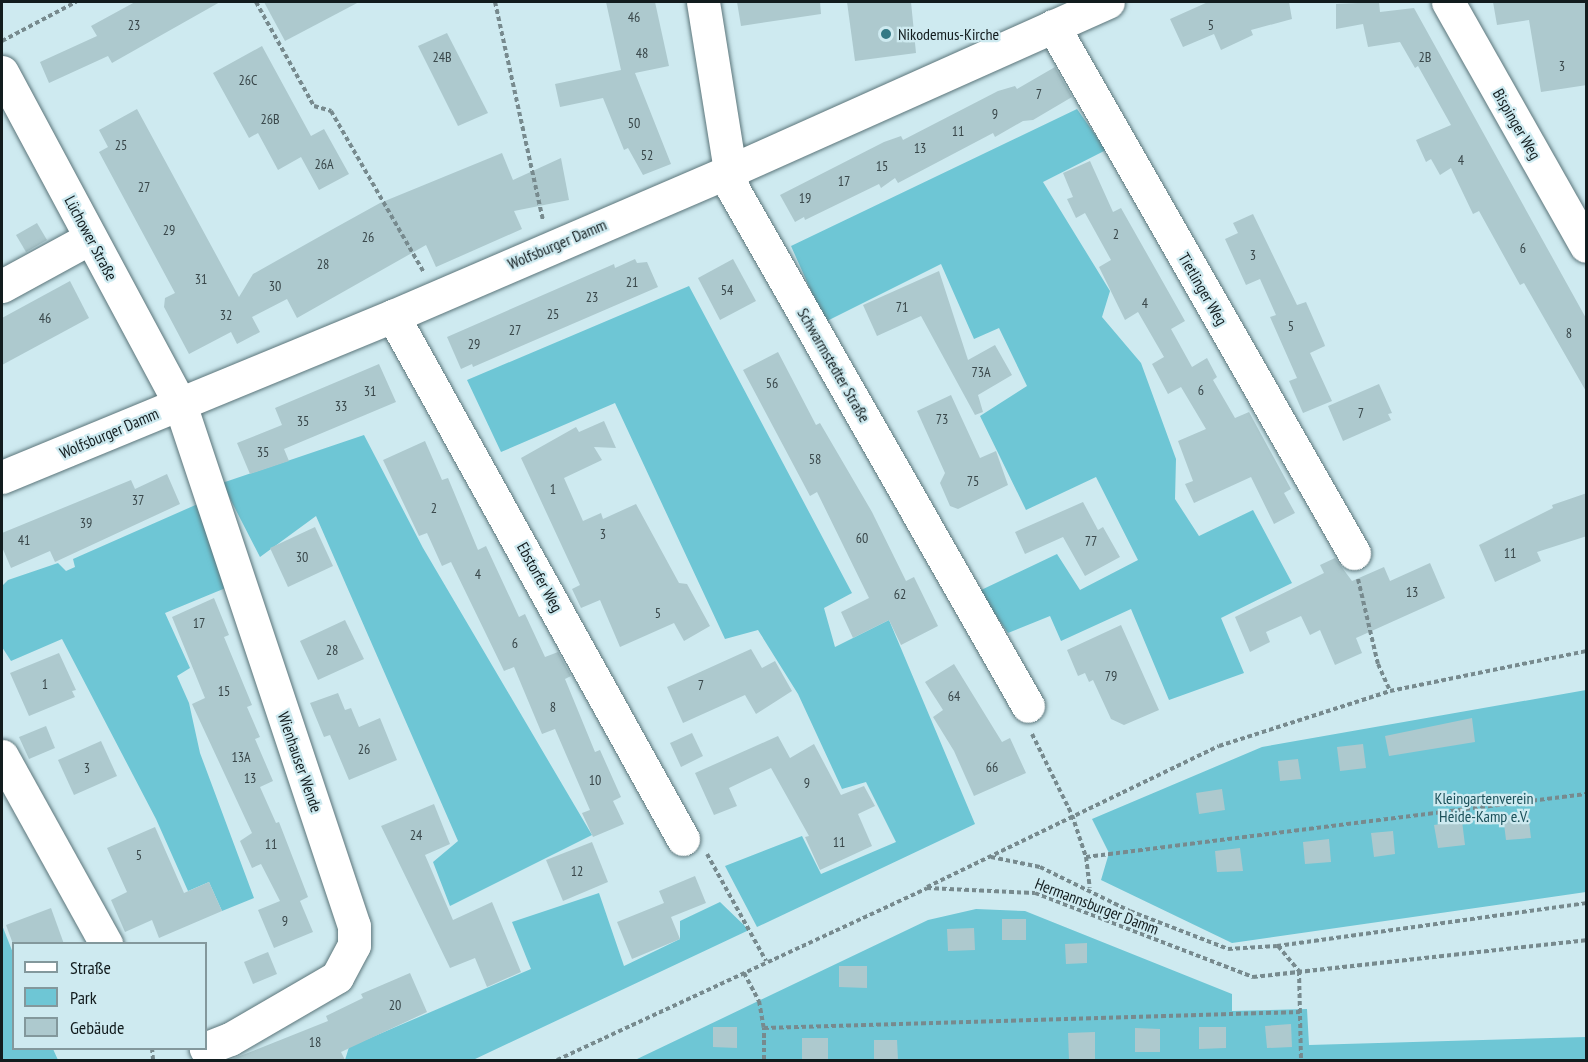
<!DOCTYPE html>
<meta charset="utf-8">
<style>
body{margin:0}
#map{position:relative;width:1588px;height:1062px;overflow:hidden;background:#ceeaf0;font-family:"PT Sans Narrow",sans-serif}
div>[style]{position:absolute}
[style*='--x']{left:calc(var(--x)*1px);top:calc(var(--y)*1px);width:calc(var(--w)*1px);rotate:calc(var(--a)*1deg)}
.green>*{inset:0;background:#6ec6d5}
.building>*{inset:0;background:#adc9ce}
.path>*{height:4px;margin-top:-2px;transform-origin:0;background:repeating-linear-gradient(90deg,#778a8e 0 4.5px,transparent 0 7.5px)}
.roads{filter:drop-shadow(0 0 2px #5b757a) drop-shadow(0 0 2px #5b757a)}
.minor>*{height:33px;margin:-16.5px;padding:0 16.5px;transform-origin:16.5px;border-radius:16.5px;background:#fff}
.dots>*{width:16px;height:16px;translate:-50% -50%;box-sizing:border-box;border:3px solid #ceeaf0;border-radius:50%}
span{translate:-50% -50%;white-space:nowrap;text-align:center;line-height:1.15;-webkit-text-stroke:4.5px #ceeaf0;paint-order:stroke}
.number-label{font-size:14px;color:#39474a}
.number-label span{-webkit-text-stroke-width:0}
.poi-label{font-size:16px;color:#121c1e}
.left{translate:0 -50%;text-align:left}
.street-label{font-size:16px;color:#121c1e}
.park-label{font-size:16px;color:#1c515a}
.frame{position:absolute;inset:0;border:3px solid #121c1e;pointer-events:none}
.legend{position:absolute;left:12px;top:942px;width:195px;height:108px;box-sizing:border-box;background:#ceeaf0;border:2px solid #83989c;margin:0;padding:8px 10px;list-style:none;font-size:18px;color:#121c1e}
.legend li{display:flex;align-items:center;gap:12px;height:30px}
.legend b{width:30px;border:2px solid #83989c}
</style>
<div id="map">
<div class="green">
<i style="clip-path:polygon(1077px 109px,1106px 150px,1043px 182px,1110px 291px,1102px 317px,1141px 363px,1176px 459px,1175px 499px,1199px 536px,1253px 510px,1292px 583px,1221px 618px,1244px 673px,1169px 700px,1131px 609px,1061px 641px,1050px 616px,1008px 633px,979px 591px,1057px 554px,1080px 590px,1138px 560px,1096px 477px,1026px 510px,980px 416px,1027px 386px,999px 328px,974px 339px,941px 264px,825px 322px,791px 246px)"></i>
<i style="clip-path:polygon(689px 286px,852px 593px,824px 608px,835px 647px,889px 620px,975px 824px,757px 927px,725px 866px,802px 836px,821px 874px,896px 842px,866px 782px,842px 789px,798px 694px,758px 630px,725px 639px,615px 403px,501px 452px,467px 380px)"></i>
<i style="clip-path:polygon(364px 435px,423px 548px,592px 835px,450px 906px,433px 862px,458px 841px,316px 516px,260px 557px,222px 483px)"></i>
<i style="clip-path:polygon(200px 503px,228px 587px,165px 613px,190px 668px,177px 676px,189px 703px,200px 753px,254px 898px,222px 911px,209px 882px,188px 891px,156px 819px,62px 639px,11px 661px,2px 647px,2px 586px,8px 580px,58px 563px,66px 571px,75px 567px,73px 559px)"></i>
<i style="clip-path:polygon(1586px 690px,1586px 892px,1232px 943px,1101px 880px,1109px 853px,1092px 819px,1262px 747px)"></i>
<i style="clip-path:polygon(599px 893px,624px 966px,680px 939px,680px 921px,720px 902px,749px 930px,473px 1060px,345px 1060px,349px 1047px,531px 969px,512px 922px)"></i>
<i style="clip-path:polygon(976px 909px,1025px 911px,1232px 994px,1232px 1011px,1307px 1009px,1309px 1045px,1586px 1037px,1586px 1060px,635px 1060px,928px 920px)"></i>
<i style="clip-path:polygon(2px 925px,13px 953px,14px 1048px,53px 1049px,58px 1060px,2px 1060px)"></i>
</div>
<div class="building">
<i style="clip-path:polygon(135px 2px,220px 2px,112px 63px,108px 56px,49px 83px,40px 62px,97px 36px,91px 26px)"></i>
<i style="clip-path:polygon(264px 2px,359px 2px,285px 41px)"></i>
<i style="clip-path:polygon(606px 2px,655px 2px,669px 66px,635px 73px,671px 164px,643px 175px,628px 148px,624px 150px,603px 98px,560px 107px,555px 84px,621px 70px)"></i>
<i style="clip-path:polygon(737px 2px,820px 2px,821px 14px,741px 26px)"></i>
<i style="clip-path:polygon(847px 2px,911px 2px,916px 53px,855px 61px)"></i>
<i style="clip-path:polygon(1208px 2px,1289px 2px,1292px 19px,1251px 30px,1253px 35px,1221px 50px,1214px 34px,1183px 47px,1170px 19px)"></i>
<i style="clip-path:polygon(1379px 2px,1380px 12px,1414px 8px,1587px 320px,1587px 393px,1524px 283px,1520px 285px,1479px 211px,1473px 214px,1451px 168px,1440px 175px,1431px 159px,1426px 162px,1416px 140px,1451px 125px,1418px 66px,1415px 68px,1400px 42px,1368px 47px,1363px 24px,1336px 29px,1336px 4px)"></i>
<i style="clip-path:polygon(1493px 2px,1587px 2px,1587px 85px,1541px 92px,1529px 20px,1497px 25px)"></i>
<i style="clip-path:polygon(447px 33px,488px 113px,458px 126px,418px 46px)"></i>
<i style="clip-path:polygon(262px 46px,311px 136px,324px 129px,349px 174px,319px 190px,301px 157px,278px 170px,258px 133px,249px 138px,213px 73px)"></i>
<i style="clip-path:polygon(1055px 67px,1072px 97px,1033px 120px,1023px 121px,995px 137px,993px 133px,898px 183px,895px 178px,881px 188px,879px 184px,805px 220px,804px 217px,795px 222px,780px 195px,884px 142px,901px 136px,903px 140px,998px 91px,1015px 86px,1017px 89px)"></i>
<i style="clip-path:polygon(137px 109px,239px 297px,253px 274px,333px 229px,380px 203px,502px 153px,513px 180px,561px 158px,569px 200px,514px 211px,522px 229px,436px 267px,426px 245px,297px 318px,287px 299px,252px 317px,260px 332px,237px 344px,231px 332px,189px 354px,164px 307px,165px 298px,175px 293px,99px 152px,108px 147px,99px 130px)"></i>
<i style="clip-path:polygon(1090px 161px,1113px 212px,1121px 208px,1185px 321px,1171px 329px,1192px 367px,1207px 358px,1217px 377px,1213px 380px,1235px 418px,1249px 412px,1291px 489px,1284px 493px,1295px 513px,1274px 524px,1251px 477px,1194px 503px,1185px 484px,1193px 481px,1178px 441px,1206px 429px,1181px 387px,1168px 394px,1152px 364px,1164px 357px,1138px 312px,1125px 320px,1099px 267px,1111px 260px,1085px 213px,1076px 218px,1067px 199px,1073px 197px,1063px 173px)"></i>
<i style="clip-path:polygon(1253px 214px,1297px 305px,1306px 302px,1324px 343px,1325px 346px,1310px 353px,1332px 401px,1303px 413px,1289px 381px,1297px 378px,1270px 317px,1276px 315px,1260px 279px,1246px 285px,1225px 239px,1238px 233px,1233px 223px)"></i>
<i style="clip-path:polygon(37px 223px,47px 240px,26px 252px,16px 235px)"></i>
<i style="clip-path:polygon(635px 259px,637px 263px,647px 262px,658px 287px,473px 367px,472px 364px,461px 369px,447px 337px,614px 264px,615px 268px)"></i>
<i style="clip-path:polygon(733px 259px,756px 301px,720px 320px,698px 278px)"></i>
<i style="clip-path:polygon(939px 271px,968px 360px,995px 345px,1012px 375px,978px 395px,983px 412px,975px 415px,921px 316px,877px 336px,863px 305px)"></i>
<i style="clip-path:polygon(70px 281px,89px 318px,2px 365px,2px 318px)"></i>
<i style="clip-path:polygon(778px 352px,816px 425px,820px 423px,872px 512px,906px 581px,914px 577px,938px 626px,901px 645px,889px 620px,853px 638px,841px 612px,869px 598px,817px 492px,810px 496px,743px 370px)"></i>
<i style="clip-path:polygon(379px 364px,396px 402px,284px 449px,289px 461px,250px 474px,237px 443px,282px 425px,275px 408px)"></i>
<i style="clip-path:polygon(1379px 384px,1392px 413px,1388px 414px,1391px 420px,1343px 441px,1328px 406px)"></i>
<i style="clip-path:polygon(951px 395px,980px 458px,996px 451px,1008px 485px,958px 509px,950px 506px,940px 483px,945px 473px,917px 411px)"></i>
<i style="clip-path:polygon(604px 421px,616px 448px,594px 447px,602px 460px,564px 478px,583px 521px,601px 513px,603px 519px,636px 504px,679px 583px,687px 584px,710px 626px,684px 641px,674px 623px,620px 647px,600px 600px,581px 608px,572px 589px,580px 585px,521px 458px,576px 427px,579px 432px)"></i>
<i style="clip-path:polygon(425px 441px,442px 480px,448px 478px,478px 550px,486px 546px,519px 617px,525px 614px,545px 657px,558px 652px,571px 676px,565px 679px,595px 752px,600px 750px,621px 797px,613px 801px,624px 824px,593px 837px,582px 813px,590px 810px,555px 729px,542px 734px,514px 667px,504px 671px,451px 562px,442px 566px,427px 533px,419px 536px,383px 460px)"></i>
<i style="clip-path:polygon(167px 474px,180px 504px,55px 562px,50px 551px,11px 568px,2px 547px,2px 533px,131px 480px,135px 489px)"></i>
<i style="clip-path:polygon(1587px 493px,1587px 536px,1537px 552px,1541px 561px,1495px 582px,1479px 545px,1553px 508px,1552px 505px)"></i>
<i style="clip-path:polygon(1083px 502px,1098px 530px,1103px 527px,1120px 557px,1085px 576px,1063px 537px,1025px 554px,1015px 532px)"></i>
<i style="clip-path:polygon(315px 527px,333px 566px,288px 587px,270px 548px)"></i>
<i style="clip-path:polygon(1335px 558px,1352px 581px,1384px 567px,1390px 581px,1430px 563px,1445px 598px,1356px 638px,1362px 653px,1335px 665px,1320px 630px,1310px 635px,1301px 616px,1266px 632px,1270px 642px,1250px 652px,1235px 617px,1324px 573px,1320px 565px)"></i>
<i style="clip-path:polygon(214px 598px,229px 635px,224px 637px,252px 705px,247px 707px,260px 737px,255px 739px,273px 781px,260px 787px,276px 823px,279px 822px,308px 897px,300px 901px,313px 932px,274px 948px,258px 910px,280px 901px,261px 864px,252px 868px,240px 841px,252px 833px,192px 704px,205px 698px,172px 617px)"></i>
<i style="clip-path:polygon(345px 620px,364px 659px,318px 680px,300px 641px)"></i>
<i style="clip-path:polygon(1121px 625px,1159px 710px,1124px 725px,1111px 719px,1093px 680px,1089px 682px,1085px 673px,1078px 676px,1067px 650px)"></i>
<i style="clip-path:polygon(751px 649px,762px 668px,775px 661px,792px 691px,756px 714px,745px 695px,683px 723px,667px 687px)"></i>
<i style="clip-path:polygon(59px 653px,76px 690px,72px 691px,75px 697px,29px 716px,10px 673px)"></i>
<i style="clip-path:polygon(954px 664px,1002px 742px,1010px 738px,1026px 773px,974px 796px,954px 751px,933px 717px,943px 710px,925px 682px)"></i>
<i style="clip-path:polygon(338px 693px,345px 710px,351px 708px,359px 727px,380px 718px,397px 760px,349px 780px,330px 735px,324px 737px,310px 703px)"></i>
<i style="clip-path:polygon(1472px 718px,1475px 742px,1389px 756px,1385px 736px)"></i>
<i style="clip-path:polygon(46px 726px,55px 748px,29px 759px,19px 737px)"></i>
<i style="clip-path:polygon(692px 733px,703px 756px,681px 767px,670px 743px)"></i>
<i style="clip-path:polygon(778px 736px,790px 758px,814px 744px,841px 795px,864px 786px,875px 806px,858px 814px,872px 846px,820px 870px,805px 837px,809px 836px,771px 768px,729px 788px,737px 806px,714px 815px,695px 773px)"></i>
<i style="clip-path:polygon(101px 741px,117px 776px,74px 795px,58px 760px)"></i>
<i style="clip-path:polygon(1363px 744px,1366px 768px,1340px 771px,1337px 747px)"></i>
<i style="clip-path:polygon(1298px 759px,1301px 779px,1280px 781px,1278px 761px)"></i>
<i style="clip-path:polygon(1222px 789px,1225px 810px,1199px 814px,1196px 793px)"></i>
<i style="clip-path:polygon(434px 804px,450px 844px,425px 855px,453px 920px,492px 902px,521px 972px,487px 987px,475px 958px,450px 968px,381px 826px)"></i>
<i style="clip-path:polygon(1528px 813px,1531px 838px,1506px 840px,1503px 816px)"></i>
<i style="clip-path:polygon(1462px 821px,1465px 845px,1438px 848px,1434px 825px)"></i>
<i style="clip-path:polygon(155px 827px,184px 893px,209px 882px,222px 911px,159px 938px,152px 920px,125px 932px,111px 900px,127px 892px,107px 848px)"></i>
<i style="clip-path:polygon(1393px 831px,1395px 854px,1374px 857px,1371px 833px)"></i>
<i style="clip-path:polygon(1329px 839px,1331px 862px,1305px 864px,1303px 842px)"></i>
<i style="clip-path:polygon(592px 842px,608px 882px,563px 901px,546px 860px)"></i>
<i style="clip-path:polygon(1240px 848px,1243px 871px,1217px 872px,1215px 851px)"></i>
<i style="clip-path:polygon(695px 876px,706px 903px,671px 917px,680px 939px,632px 959px,617px 922px,664px 903px,659px 891px)"></i>
<i style="clip-path:polygon(51px 908px,64px 944px,13px 944px,6px 925px)"></i>
<i style="clip-path:polygon(1002px 919px,1026px 919px,1026px 940px,1002px 940px)"></i>
<i style="clip-path:polygon(974px 928px,975px 950px,948px 951px,947px 929px)"></i>
<i style="clip-path:polygon(1087px 943px,1087px 963px,1066px 964px,1065px 944px)"></i>
<i style="clip-path:polygon(268px 952px,277px 974px,253px 984px,244px 962px)"></i>
<i style="clip-path:polygon(839px 966px,867px 966px,867px 988px,839px 987px)"></i>
<i style="clip-path:polygon(410px 973px,427px 1012px,341px 1052px,345px 1060px,230px 1060px,328px 1021px,326px 1016px,363px 998px,361px 994px)"></i>
<i style="clip-path:polygon(1291px 1024px,1292px 1047px,1267px 1048px,1265px 1026px)"></i>
<i style="clip-path:polygon(713px 1027px,737px 1027px,737px 1048px,713px 1047px)"></i>
<i style="clip-path:polygon(1199px 1027px,1226px 1027px,1226px 1048px,1199px 1049px)"></i>
<i style="clip-path:polygon(1135px 1028px,1160px 1029px,1160px 1052px,1135px 1052px)"></i>
<i style="clip-path:polygon(1095px 1032px,1095px 1060px,1069px 1060px,1068px 1033px)"></i>
<i style="clip-path:polygon(802px 1038px,828px 1038px,828px 1060px,802px 1060px)"></i>
<i style="clip-path:polygon(874px 1040px,897px 1040px,898px 1060px,874px 1060px)"></i>
</div>
<div class="path">
<i style="--x:256;--y:2;--w:119;--a:60.9"></i>
<i style="--x:314;--y:106;--w:18;--a:16"></i>
<i style="--x:331;--y:111;--w:187;--a:60.1"></i>
<i style="--x:495;--y:2;--w:224;--a:77.6"></i>
<i style="--x:2;--y:41;--w:84;--a:-27.8"></i>
<i style="--x:1358;--y:579;--w:87;--a:76.8"></i>
<i style="--x:1378;--y:664;--w:30;--a:66"></i>
<i style="--x:1032;--y:734;--w:90;--a:63.7"></i>
<i style="--x:1072;--y:815;--w:44;--a:71.6"></i>
<i style="--x:1086;--y:857;--w:31;--a:83"></i>
<i style="--x:707;--y:854;--w:122;--a:61.1"></i>
<i style="--x:991;--y:857;--w:50;--a:11.5"></i>
<i style="--x:1040;--y:867;--w:100;--a:26.1"></i>
<i style="--x:1130;--y:911;--w:105;--a:21.2"></i>
<i style="--x:1228;--y:949;--w:49;--a:-3.5"></i>
<i style="--x:1277;--y:946;--w:312;--a:-7.9"></i>
<i style="--x:1086;--y:857;--w:504;--a:-7.18"></i>
<i style="--x:927;--y:887;--w:324;--a:-25.8"></i>
<i style="--x:1219;--y:746;--w:180;--a:-17.8"></i>
<i style="--x:1390;--y:691;--w:200;--a:-11.5"></i>
<i style="--x:1278;--y:946;--w:33;--a:50"></i>
<i style="--x:1299;--y:971;--w:89;--a:88.7"></i>
<i style="--x:744;--y:973;--w:32;--a:62"></i>
<i style="--x:759;--y:1001;--w:27;--a:80"></i>
<i style="--x:152;--y:1048;--w:12;--a:85"></i>
<i style="--x:557;--y:1060;--w:408;--a:-24.9"></i>
<i style="--x:927;--y:888;--w:108;--a:2.7"></i>
<i style="--x:1035;--y:893;--w:234;--a:21.1"></i>
<i style="--x:1253;--y:977;--w:335;--a:-6.3"></i>
<i style="--x:764;--y:1060;--w:32;--a:-90"></i>
<i style="--x:764;--y:1028;--w:536;--a:-1.71"></i>
</div>
<div class="roads">
<div class="minor">
<i style="--x:703;--y:2;--w:189;--a:80.9"></i>
<i style="--x:733;--y:189;--w:595;--a:60.29"></i>
<i style="--x:1448;--y:2;--w:280;--a:60.5"></i>
<i style="--x:1053;--y:26;--w:607;--a:60.27"></i>
<i style="--x:2;--y:72;--w:377;--a:61.8"></i>
<i style="--x:180;--y:404;--w:550;--a:71.57"></i>
<i style="--x:354;--y:926;--w:19;--a:90"></i>
<i style="--x:354;--y:945;--w:36;--a:118"></i>
<i style="--x:337;--y:977;--w:124;--a:149.9"></i>
<i style="--x:230;--y:1039;--w:26;--a:159"></i>
<i style="--x:2;--y:286;--w:100;--a:-28.6"></i>
<i style="--x:393;--y:316;--w:598;--a:60.99"></i>
<i style="--x:2;--y:477;--w:423;--a:-22.4"></i>
<i style="--x:393;--y:316;--w:367;--a:-23.3"></i>
<i style="--x:730;--y:171;--w:414;--a:-24.1"></i>
<i style="--x:2;--y:756;--w:215;--a:61"></i>
</div>
</div>
<div class="dots">
<i style="left:886px;top:34px;background:#337985"></i>
</div>
<div class="number-label">
<span style="left:634px;top:17px">46</span>
<span style="left:134px;top:25px">23</span>
<span style="left:1211px;top:25px">5</span>
<span style="left:642px;top:53px">48</span>
<span style="left:442px;top:57px">24B</span>
<span style="left:1425px;top:57px">2B</span>
<span style="left:1562px;top:66px">3</span>
<span style="left:248px;top:80px">26C</span>
<span style="left:1039px;top:94px">7</span>
<span style="left:995px;top:114px">9</span>
<span style="left:270px;top:119px">26B</span>
<span style="left:634px;top:123px">50</span>
<span style="left:958px;top:131px">11</span>
<span style="left:121px;top:145px">25</span>
<span style="left:920px;top:148px">13</span>
<span style="left:647px;top:155px">52</span>
<span style="left:1461px;top:160px">4</span>
<span style="left:324px;top:164px">26A</span>
<span style="left:882px;top:166px">15</span>
<span style="left:844px;top:181px">17</span>
<span style="left:144px;top:187px">27</span>
<span style="left:805px;top:198px">19</span>
<span style="left:169px;top:230px">29</span>
<span style="left:1116px;top:234px">2</span>
<span style="left:368px;top:237px">26</span>
<span style="left:1523px;top:248px">6</span>
<span style="left:1253px;top:255px">3</span>
<span style="left:323px;top:264px">28</span>
<span style="left:201px;top:279px">31</span>
<span style="left:632px;top:282px">21</span>
<span style="left:275px;top:286px">30</span>
<span style="left:727px;top:290px">54</span>
<span style="left:592px;top:297px">23</span>
<span style="left:1145px;top:303px">4</span>
<span style="left:902px;top:307px">71</span>
<span style="left:553px;top:314px">25</span>
<span style="left:226px;top:315px">32</span>
<span style="left:45px;top:318px">46</span>
<span style="left:1291px;top:326px">5</span>
<span style="left:515px;top:330px">27</span>
<span style="left:1569px;top:333px">8</span>
<span style="left:474px;top:344px">29</span>
<span style="left:981px;top:372px">73A</span>
<span style="left:772px;top:383px">56</span>
<span style="left:1201px;top:390px">6</span>
<span style="left:370px;top:391px">31</span>
<span style="left:341px;top:406px">33</span>
<span style="left:1361px;top:413px">7</span>
<span style="left:942px;top:419px">73</span>
<span style="left:303px;top:421px">35</span>
<span style="left:263px;top:452px">35</span>
<span style="left:815px;top:459px">58</span>
<span style="left:973px;top:481px">75</span>
<span style="left:553px;top:489px">1</span>
<span style="left:138px;top:500px">37</span>
<span style="left:434px;top:508px">2</span>
<span style="left:86px;top:523px">39</span>
<span style="left:603px;top:534px">3</span>
<span style="left:862px;top:538px">60</span>
<span style="left:24px;top:540px">41</span>
<span style="left:1091px;top:541px">77</span>
<span style="left:1510px;top:553px">11</span>
<span style="left:302px;top:557px">30</span>
<span style="left:478px;top:574px">4</span>
<span style="left:1412px;top:592px">13</span>
<span style="left:900px;top:594px">62</span>
<span style="left:658px;top:613px">5</span>
<span style="left:199px;top:623px">17</span>
<span style="left:515px;top:643px">6</span>
<span style="left:332px;top:650px">28</span>
<span style="left:1111px;top:676px">79</span>
<span style="left:45px;top:684px">1</span>
<span style="left:701px;top:685px">7</span>
<span style="left:224px;top:691px">15</span>
<span style="left:954px;top:696px">64</span>
<span style="left:553px;top:707px">8</span>
<span style="left:364px;top:749px">26</span>
<span style="left:241px;top:757px">13A</span>
<span style="left:992px;top:767px">66</span>
<span style="left:87px;top:768px">3</span>
<span style="left:250px;top:778px">13</span>
<span style="left:595px;top:780px">10</span>
<span style="left:807px;top:783px">9</span>
<span style="left:416px;top:835px">24</span>
<span style="left:839px;top:842px">11</span>
<span style="left:271px;top:844px">11</span>
<span style="left:139px;top:855px">5</span>
<span style="left:577px;top:871px">12</span>
<span style="left:285px;top:921px">9</span>
<span style="left:395px;top:1005px">20</span>
<span style="left:315px;top:1042px">18</span>
</div>
<div class="poi-label">
<span class="left" style="left:898px;top:34px">Nikodemus-Kirche</span>
</div>
<div class="street-label">
<span style="left:1517px;top:124px;rotate:60deg">Bispinger Weg</span>
<span style="left:91px;top:238px;rotate:62deg">Lüchower Straße</span>
<span style="left:557px;top:244px;rotate:-23deg">Wolfsburger Damm</span>
<span style="left:1203px;top:289px;rotate:60deg">Tietlinger Weg</span>
<span style="left:834px;top:365px;rotate:60deg">Schwarmstedter Straße</span>
<span style="left:109px;top:433px;rotate:-23deg">Wolfsburger Damm</span>
<span style="left:540px;top:577px;rotate:61deg">Ebstorfer Weg</span>
<span style="left:300px;top:762px;rotate:71deg">Wienhauser Wende</span>
<span style="left:1097px;top:906px;rotate:21deg">Hermannsburger Damm</span>
</div>
<div class="park-label">
<span style="left:1484px;top:807px">Kleingartenverein<br>Heide-Kamp e.V.</span>
</div>
<div class="frame"></div>
<ul class="legend">
<li><b style="height:8px;background:#fff"></b>Straße</li>
<li><b style="height:16px;background:#6ec6d5"></b>Park</li>
<li><b style="height:16px;background:#adc9ce"></b>Gebäude</li>
</ul>
</div>
